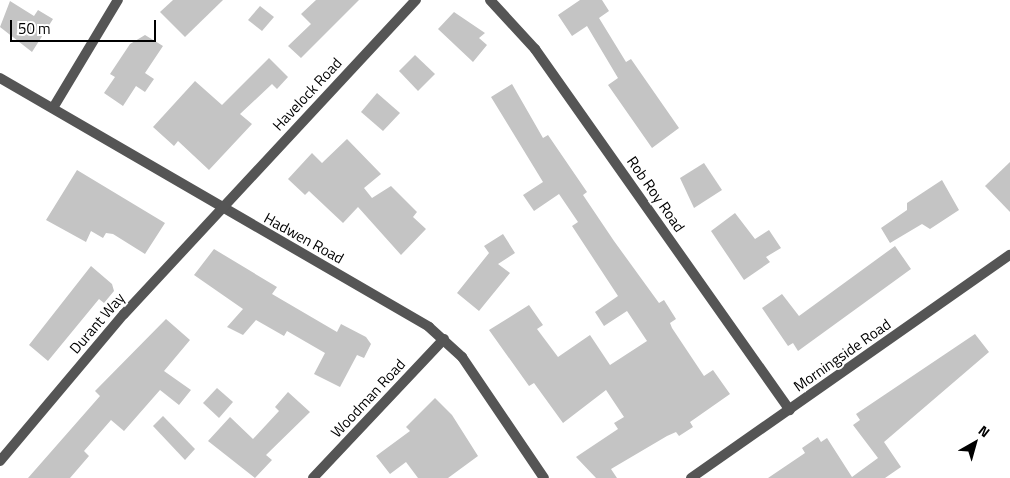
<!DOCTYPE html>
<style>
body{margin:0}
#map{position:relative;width:1010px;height:478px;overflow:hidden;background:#fff;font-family:"Titillium Web",sans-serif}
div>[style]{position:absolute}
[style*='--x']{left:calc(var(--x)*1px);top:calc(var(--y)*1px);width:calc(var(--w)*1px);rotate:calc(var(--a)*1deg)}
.building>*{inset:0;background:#c4c4c4}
.street>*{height:10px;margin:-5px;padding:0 5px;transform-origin:5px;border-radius:5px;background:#555}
span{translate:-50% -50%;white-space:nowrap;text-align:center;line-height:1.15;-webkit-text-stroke:4px #fff;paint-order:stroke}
.street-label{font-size:15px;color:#000}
.north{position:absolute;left:950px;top:418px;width:50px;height:50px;-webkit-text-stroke:4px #fff;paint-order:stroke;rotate:38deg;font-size:14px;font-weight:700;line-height:20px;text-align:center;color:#000}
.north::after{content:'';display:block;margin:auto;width:18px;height:22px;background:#000;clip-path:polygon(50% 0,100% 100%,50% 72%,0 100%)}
.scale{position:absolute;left:10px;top:20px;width:146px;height:22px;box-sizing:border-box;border:2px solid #000;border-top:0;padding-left:6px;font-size:15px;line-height:18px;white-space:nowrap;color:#000;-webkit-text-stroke:4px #fff;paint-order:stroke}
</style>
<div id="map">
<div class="building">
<i style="clip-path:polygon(173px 0,223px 0,185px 37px,160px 12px)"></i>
<i style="clip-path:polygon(316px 0,359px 0,301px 58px,288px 46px,311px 24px,301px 14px)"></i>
<i style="clip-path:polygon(580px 0,602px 0,609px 11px,599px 18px,626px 62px,631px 59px,679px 128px,652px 148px,608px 85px,618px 78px,587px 26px,572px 36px,558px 15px)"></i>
<i style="clip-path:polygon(10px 1px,34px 16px,38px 10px,53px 19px,32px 52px,0 27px)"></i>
<i style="clip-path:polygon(260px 6px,274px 17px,262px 31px,248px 20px)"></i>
<i style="clip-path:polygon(454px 12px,485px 33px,479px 38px,487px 45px,473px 62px,438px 29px)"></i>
<i style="clip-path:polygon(145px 35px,163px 46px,145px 73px,154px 79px,145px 92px,136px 86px,123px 106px,104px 93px,115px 77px,110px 74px,130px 44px)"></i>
<i style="clip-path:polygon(415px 55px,435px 74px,418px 91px,399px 71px)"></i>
<i style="clip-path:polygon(269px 58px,288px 77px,277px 89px,272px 84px,240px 114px,252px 124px,209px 170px,178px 141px,174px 146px,153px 127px,195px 81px,222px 105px)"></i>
<i style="clip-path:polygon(512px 84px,543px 138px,548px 135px,587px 192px,583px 195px,614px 241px,659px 303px,664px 300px,676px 319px,670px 323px,672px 328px,704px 376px,713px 370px,730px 394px,690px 422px,693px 427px,679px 436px,676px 432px,667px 436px,611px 469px,617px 478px,596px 478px,576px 457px,618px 429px,614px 423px,624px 417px,606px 390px,563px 423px,534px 383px,529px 386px,489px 330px,529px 305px,543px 325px,537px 329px,558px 357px,590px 335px,610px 365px,647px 341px,627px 311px,604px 326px,595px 312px,618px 296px,572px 226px,578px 222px,559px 194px,534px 211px,523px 195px,543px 182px,491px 97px)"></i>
<i style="clip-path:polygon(377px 93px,400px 113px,383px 131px,361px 112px)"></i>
<i style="clip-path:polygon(347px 139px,381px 174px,364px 188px,372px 198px,391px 186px,417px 212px,413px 217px,426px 229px,401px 255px,358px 207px,343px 223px,309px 191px,305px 195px,288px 179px,312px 153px,322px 163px)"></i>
<i style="clip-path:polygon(1010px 162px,1010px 212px,985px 186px)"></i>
<i style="clip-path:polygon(704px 163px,722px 190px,694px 208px,680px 178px)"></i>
<i style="clip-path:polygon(77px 170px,165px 223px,145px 254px,113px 234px,106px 233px,103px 238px,91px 231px,86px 242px,46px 220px)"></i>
<i style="clip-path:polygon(942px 180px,959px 210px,930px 229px,922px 224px,890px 243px,881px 228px,907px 210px,907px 203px)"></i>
<i style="clip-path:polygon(735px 213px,755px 239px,769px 230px,781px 248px,766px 257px,770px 262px,744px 280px,711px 231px)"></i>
<i style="clip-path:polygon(503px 234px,515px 253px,498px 264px,510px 273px,479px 311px,457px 293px,489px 253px,484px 246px)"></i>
<i style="clip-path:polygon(895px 246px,911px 269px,798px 351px,793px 343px,788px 346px,762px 308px,782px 294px,799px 316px)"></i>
<i style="clip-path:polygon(214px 249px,277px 287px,272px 294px,337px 332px,341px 324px,366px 337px,371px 344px,364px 358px,357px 355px,340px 387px,314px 374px,325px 353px,287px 331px,284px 336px,256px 320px,243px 335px,227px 327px,243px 309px,194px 275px)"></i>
<i style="clip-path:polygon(91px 266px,112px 284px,114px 291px,104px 303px,99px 299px,48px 361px,29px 345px)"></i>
<i style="clip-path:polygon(166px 319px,190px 340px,164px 371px,191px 390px,179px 405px,160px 390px,124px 431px,111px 420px,84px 451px,89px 456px,70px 478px,28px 478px,100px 396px,95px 391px)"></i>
<i style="clip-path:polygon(975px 334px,989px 352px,884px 442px,901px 467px,885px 478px,768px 478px,805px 453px,802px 448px,818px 437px,821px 442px,827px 438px,852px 477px,878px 458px,853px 425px,860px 420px,856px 414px)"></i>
<i style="clip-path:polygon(217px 388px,233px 402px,219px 418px,203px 403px)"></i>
<i style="clip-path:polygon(288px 392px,310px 412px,266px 455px,272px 460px,255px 478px,208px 441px,230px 417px,253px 439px,279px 411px,275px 407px)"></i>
<i style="clip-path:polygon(435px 398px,452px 415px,478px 456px,448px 478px,418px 478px,406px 462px,390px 474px,376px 456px,410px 431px,406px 427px)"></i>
<i style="clip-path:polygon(163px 416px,195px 449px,185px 460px,153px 426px)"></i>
</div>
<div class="street">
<i style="--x:490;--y:0;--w:67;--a:47.4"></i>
<i style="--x:535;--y:49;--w:442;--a:54.8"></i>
<i style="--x:0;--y:78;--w:496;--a:30.1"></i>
<i style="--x:429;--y:327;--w:45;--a:42.3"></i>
<i style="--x:462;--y:357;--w:146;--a:55.9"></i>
<i style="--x:53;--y:108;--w:126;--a:-59"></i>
<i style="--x:0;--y:461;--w:192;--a:-49.9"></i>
<i style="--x:124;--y:314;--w:429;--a:-47.1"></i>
<i style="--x:313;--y:478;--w:191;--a:-46.7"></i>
<i style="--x:691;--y:478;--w:389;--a:-35"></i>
</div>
<div class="street-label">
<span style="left:307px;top:94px;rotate:-47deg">Havelock Road</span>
<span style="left:656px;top:194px;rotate:55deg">Rob Roy Road</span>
<span style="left:304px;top:238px;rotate:29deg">Hadwen Road</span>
<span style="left:97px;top:323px;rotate:-49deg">Durant Way</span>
<span style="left:842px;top:355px;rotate:-35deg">Morningside Road</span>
<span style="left:368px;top:398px;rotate:-47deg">Woodman Road</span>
</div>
<div class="north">N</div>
<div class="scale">50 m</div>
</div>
